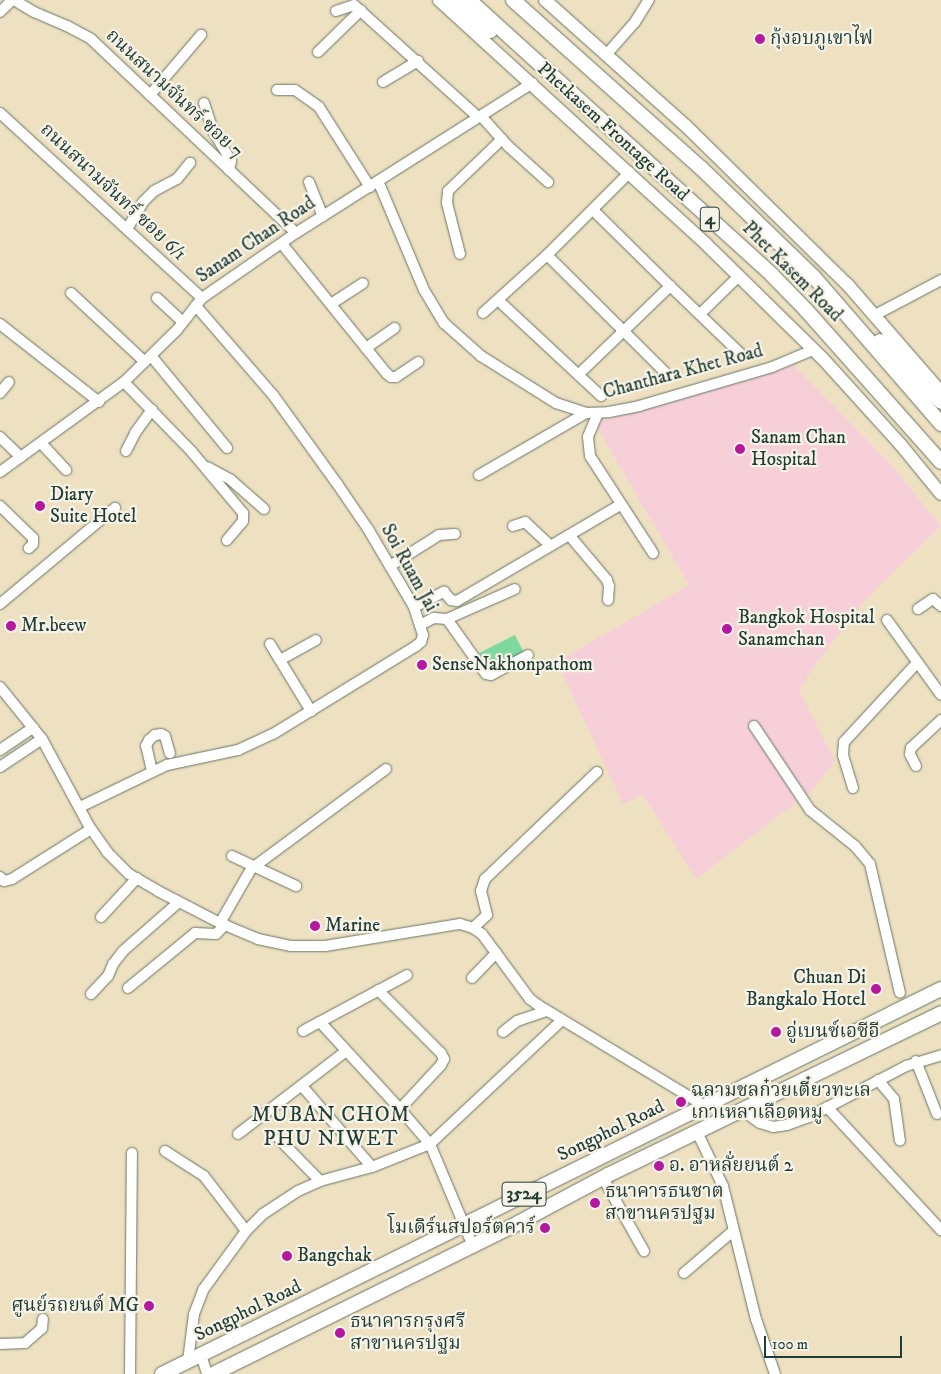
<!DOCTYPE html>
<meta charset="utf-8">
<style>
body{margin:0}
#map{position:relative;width:941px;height:1374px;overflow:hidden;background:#eee1c1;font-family:"IM FELL DW Pica","Noto Serif Thai",serif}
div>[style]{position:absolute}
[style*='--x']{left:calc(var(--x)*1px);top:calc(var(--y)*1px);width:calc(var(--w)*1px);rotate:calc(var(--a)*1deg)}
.built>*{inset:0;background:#f6cfd8}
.green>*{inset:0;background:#7ed99f}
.roads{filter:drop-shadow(0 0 1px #677665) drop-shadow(0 0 1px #677665)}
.minor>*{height:10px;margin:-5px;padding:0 5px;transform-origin:5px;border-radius:5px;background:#fff}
.major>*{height:12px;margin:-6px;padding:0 6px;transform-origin:6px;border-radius:6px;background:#fff}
.highway>*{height:14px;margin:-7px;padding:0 7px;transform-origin:7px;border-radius:7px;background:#fff}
.dots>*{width:14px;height:14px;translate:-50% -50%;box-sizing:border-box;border:2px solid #f7f3e8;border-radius:50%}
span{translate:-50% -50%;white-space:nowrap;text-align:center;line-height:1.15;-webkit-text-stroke:4.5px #f7f3e8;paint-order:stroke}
.shield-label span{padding:1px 4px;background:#f7f3e8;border:1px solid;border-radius:4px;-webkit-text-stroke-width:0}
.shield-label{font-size:18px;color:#1f3d34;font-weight:700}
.poi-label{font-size:19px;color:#1f3d34}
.left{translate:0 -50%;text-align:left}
.right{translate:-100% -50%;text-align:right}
.street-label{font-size:19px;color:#1f3d34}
.quarter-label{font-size:21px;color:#1f3d34;letter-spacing:1px}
.scale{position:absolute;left:764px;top:1336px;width:138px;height:22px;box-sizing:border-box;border:2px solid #1f3d34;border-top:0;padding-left:6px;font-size:15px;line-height:18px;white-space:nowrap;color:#1f3d34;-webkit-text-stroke:4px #f7f3e8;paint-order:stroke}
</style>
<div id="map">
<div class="built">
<i style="clip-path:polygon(793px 365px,888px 461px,941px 526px,868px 597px,817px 662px,799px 690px,835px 761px,811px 791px,696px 879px,643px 795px,623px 804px,557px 662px,689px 585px,597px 427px,602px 421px)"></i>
</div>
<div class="green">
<i style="clip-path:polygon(515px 635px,524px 653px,488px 671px,479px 653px)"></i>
</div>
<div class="roads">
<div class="minor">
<i style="--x:14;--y:0;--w:23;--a:31"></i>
<i style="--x:34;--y:12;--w:36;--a:23"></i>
<i style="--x:67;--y:26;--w:27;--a:28"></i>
<i style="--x:91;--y:39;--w:282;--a:43.4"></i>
<i style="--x:336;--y:11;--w:19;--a:-18"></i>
<i style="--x:354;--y:5;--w:167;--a:42.1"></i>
<i style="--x:0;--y:12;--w:17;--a:-45"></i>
<i style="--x:318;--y:52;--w:60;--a:-44.3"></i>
<i style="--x:606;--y:55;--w:44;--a:-48.7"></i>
<i style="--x:635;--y:22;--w:26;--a:-58"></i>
<i style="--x:383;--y:82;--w:41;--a:-31"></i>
<i style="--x:277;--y:90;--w:18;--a:0"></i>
<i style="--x:295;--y:90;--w:29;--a:35"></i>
<i style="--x:319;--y:107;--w:95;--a:57.5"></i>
<i style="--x:150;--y:95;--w:79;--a:-49.6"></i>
<i style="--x:204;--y:103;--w:29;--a:72"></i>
<i style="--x:213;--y:131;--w:35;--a:59"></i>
<i style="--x:231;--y:161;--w:9;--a:103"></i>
<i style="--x:0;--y:113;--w:274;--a:42.5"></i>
<i style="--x:481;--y:116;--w:40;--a:48"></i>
<i style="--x:508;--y:146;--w:54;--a:42"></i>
<i style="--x:378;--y:181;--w:118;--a:67.1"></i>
<i style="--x:424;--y:290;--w:39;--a:59"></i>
<i style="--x:444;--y:323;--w:50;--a:41.7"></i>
<i style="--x:481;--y:356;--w:89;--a:32.1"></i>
<i style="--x:556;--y:403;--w:32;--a:18"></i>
<i style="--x:586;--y:413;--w:23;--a:-2"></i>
<i style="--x:609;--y:412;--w:31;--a:-11"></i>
<i style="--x:639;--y:406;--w:139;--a:-16.3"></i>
<i style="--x:772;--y:367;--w:44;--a:-22.5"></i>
<i style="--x:309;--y:182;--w:37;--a:68"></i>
<i style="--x:127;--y:229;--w:31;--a:-59"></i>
<i style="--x:143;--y:202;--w:16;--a:-45"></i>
<i style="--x:154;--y:191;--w:26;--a:-28"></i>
<i style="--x:177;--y:179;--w:21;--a:-51"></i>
<i style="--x:282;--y:244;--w:167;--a:51.1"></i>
<i style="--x:387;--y:374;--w:5;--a:37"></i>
<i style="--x:391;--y:377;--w:5;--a:0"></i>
<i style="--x:396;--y:377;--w:27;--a:-34"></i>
<i style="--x:460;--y:254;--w:53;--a:-104.3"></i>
<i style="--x:447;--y:203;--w:12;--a:-85"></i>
<i style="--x:448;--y:191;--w:75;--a:-43.9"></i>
<i style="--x:547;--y:255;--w:166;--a:44.8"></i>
<i style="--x:670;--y:286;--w:98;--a:43.8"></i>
<i style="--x:71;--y:293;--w:101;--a:43"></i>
<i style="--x:157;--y:298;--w:35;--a:43"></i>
<i style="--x:498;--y:300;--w:141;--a:43"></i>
<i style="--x:331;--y:304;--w:38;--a:-33"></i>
<i style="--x:483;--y:313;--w:86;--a:-42.2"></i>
<i style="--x:547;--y:255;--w:117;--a:-45"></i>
<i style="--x:700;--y:314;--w:54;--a:-44.3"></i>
<i style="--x:875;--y:315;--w:75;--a:-27.9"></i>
<i style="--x:0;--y:324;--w:126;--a:38.2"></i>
<i style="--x:366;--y:348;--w:35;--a:-35"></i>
<i style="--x:152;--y:357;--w:118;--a:50.5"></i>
<i style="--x:579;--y:374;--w:127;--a:-44"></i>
<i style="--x:670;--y:286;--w:108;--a:-135.4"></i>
<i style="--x:124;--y:382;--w:98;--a:45.8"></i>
<i style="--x:192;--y:452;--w:80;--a:50.1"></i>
<i style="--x:243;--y:513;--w:8;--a:90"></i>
<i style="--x:243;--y:521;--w:25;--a:130"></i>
<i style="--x:0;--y:393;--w:14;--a:-51"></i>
<i style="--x:598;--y:413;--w:26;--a:113"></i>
<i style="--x:588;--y:437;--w:19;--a:84"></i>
<i style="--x:590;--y:456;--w:116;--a:57"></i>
<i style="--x:0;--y:437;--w:29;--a:44"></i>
<i style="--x:41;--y:443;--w:37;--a:47"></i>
<i style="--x:126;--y:451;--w:20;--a:-63"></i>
<i style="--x:135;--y:433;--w:29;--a:-54"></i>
<i style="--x:207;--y:467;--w:27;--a:28"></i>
<i style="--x:231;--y:480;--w:44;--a:41.3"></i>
<i style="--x:0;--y:472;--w:153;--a:-36"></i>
<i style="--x:124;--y:382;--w:74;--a:-44.5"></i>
<i style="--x:177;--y:330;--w:41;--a:-52"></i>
<i style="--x:202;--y:298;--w:114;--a:-34.7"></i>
<i style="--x:296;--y:233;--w:280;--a:-32.4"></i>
<i style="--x:479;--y:475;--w:124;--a:-30.1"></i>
<i style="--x:0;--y:506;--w:46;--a:44.1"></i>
<i style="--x:33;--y:538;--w:6;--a:90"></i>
<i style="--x:33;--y:544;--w:6;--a:135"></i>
<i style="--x:513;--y:526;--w:13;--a:-18"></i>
<i style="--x:525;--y:522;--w:35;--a:43"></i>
<i style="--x:569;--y:535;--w:59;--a:49.8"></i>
<i style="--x:607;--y:580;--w:6;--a:72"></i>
<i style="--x:609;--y:586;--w:14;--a:94"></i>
<i style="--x:390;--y:566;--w:58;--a:-32.3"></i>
<i style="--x:439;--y:535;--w:16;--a:-4"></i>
<i style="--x:0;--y:604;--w:150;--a:-39.9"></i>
<i style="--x:414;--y:607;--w:34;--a:-27"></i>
<i style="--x:444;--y:592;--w:11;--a:49"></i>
<i style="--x:451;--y:600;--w:6;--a:9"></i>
<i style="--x:457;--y:601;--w:189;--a:-30.5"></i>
<i style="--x:918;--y:609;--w:18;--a:-34"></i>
<i style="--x:933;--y:599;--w:11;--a:41"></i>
<i style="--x:447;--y:619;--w:67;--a:54.7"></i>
<i style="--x:486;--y:674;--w:5;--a:11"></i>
<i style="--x:491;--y:675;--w:42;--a:-28.4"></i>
<i style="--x:887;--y:620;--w:92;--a:54.2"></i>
<i style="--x:420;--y:625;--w:16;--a:-27"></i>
<i style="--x:434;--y:618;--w:13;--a:4"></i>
<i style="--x:447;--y:619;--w:74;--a:-23.8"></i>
<i style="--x:270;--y:644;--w:79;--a:58.5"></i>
<i style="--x:280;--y:660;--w:41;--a:-29.1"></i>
<i style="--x:0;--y:687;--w:67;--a:51.1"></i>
<i style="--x:42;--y:739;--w:99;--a:61.6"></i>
<i style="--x:89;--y:826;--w:32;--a:55"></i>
<i style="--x:107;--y:852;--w:31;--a:45"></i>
<i style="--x:129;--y:874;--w:34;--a:30"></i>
<i style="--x:158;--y:891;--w:70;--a:27.3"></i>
<i style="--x:220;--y:923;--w:41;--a:22.8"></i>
<i style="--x:258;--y:939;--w:34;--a:12"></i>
<i style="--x:291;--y:946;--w:34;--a:0"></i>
<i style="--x:325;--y:946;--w:137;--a:-9.3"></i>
<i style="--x:460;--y:924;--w:14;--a:17"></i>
<i style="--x:473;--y:928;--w:11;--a:34"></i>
<i style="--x:482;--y:934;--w:81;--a:53.6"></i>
<i style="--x:530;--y:999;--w:10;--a:37"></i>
<i style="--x:538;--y:1005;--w:195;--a:31.2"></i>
<i style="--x:754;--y:726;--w:101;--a:56.3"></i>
<i style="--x:810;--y:810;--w:58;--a:38.7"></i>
<i style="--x:855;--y:846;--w:23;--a:50"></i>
<i style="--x:870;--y:864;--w:132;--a:76.9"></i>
<i style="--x:0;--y:750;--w:40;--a:-34"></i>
<i style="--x:916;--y:766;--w:13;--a:-117"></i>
<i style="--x:910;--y:754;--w:6;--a:-81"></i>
<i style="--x:911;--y:748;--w:41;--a:-43"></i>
<i style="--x:0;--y:767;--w:50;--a:-33.7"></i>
<i style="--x:152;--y:771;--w:26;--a:-103"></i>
<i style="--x:146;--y:746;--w:7;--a:-63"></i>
<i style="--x:149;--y:740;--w:8;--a:-40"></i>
<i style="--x:155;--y:735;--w:6;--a:-9"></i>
<i style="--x:161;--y:734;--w:4;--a:27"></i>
<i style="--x:165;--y:736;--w:18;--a:74"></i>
<i style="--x:853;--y:788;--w:34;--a:-107"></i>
<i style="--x:843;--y:755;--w:13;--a:-86"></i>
<i style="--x:844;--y:742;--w:108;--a:-47.3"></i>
<i style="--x:80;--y:807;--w:97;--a:-25.8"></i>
<i style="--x:167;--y:765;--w:73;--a:-11.9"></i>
<i style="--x:238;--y:750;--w:38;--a:-25"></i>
<i style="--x:273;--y:734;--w:168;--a:-31.6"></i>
<i style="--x:416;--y:646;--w:6;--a:-39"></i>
<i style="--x:421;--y:642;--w:7;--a:-74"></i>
<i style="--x:423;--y:635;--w:29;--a:-108"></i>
<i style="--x:414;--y:607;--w:91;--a:-120.5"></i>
<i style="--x:368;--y:529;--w:53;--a:-124.3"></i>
<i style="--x:338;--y:485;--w:111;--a:-125.8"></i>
<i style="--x:273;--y:395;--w:118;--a:-130.9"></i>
<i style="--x:232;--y:856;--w:71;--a:25.1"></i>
<i style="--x:0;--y:877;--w:6;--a:45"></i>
<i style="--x:4;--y:881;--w:8;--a:-14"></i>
<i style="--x:12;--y:879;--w:93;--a:-32.3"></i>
<i style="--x:101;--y:917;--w:53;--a:-47.3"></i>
<i style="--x:220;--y:923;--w:62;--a:-60.1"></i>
<i style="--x:251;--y:869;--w:168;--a:-36.5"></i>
<i style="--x:473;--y:928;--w:19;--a:-43"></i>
<i style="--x:487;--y:915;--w:25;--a:-104"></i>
<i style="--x:481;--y:891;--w:13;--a:-72"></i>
<i style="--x:485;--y:879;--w:155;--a:-43.7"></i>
<i style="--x:472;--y:978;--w:35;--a:-46"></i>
<i style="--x:128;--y:988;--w:87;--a:-39.4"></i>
<i style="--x:195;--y:933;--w:21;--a:3"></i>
<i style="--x:216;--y:934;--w:13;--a:-45"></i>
<i style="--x:378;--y:990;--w:89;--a:45"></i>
<i style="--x:441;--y:1053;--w:7;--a:63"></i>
<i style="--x:444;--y:1059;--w:7;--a:117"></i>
<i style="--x:441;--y:1065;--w:60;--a:133"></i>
<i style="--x:91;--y:994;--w:25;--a:-47"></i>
<i style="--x:108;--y:976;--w:13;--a:-67"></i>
<i style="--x:113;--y:964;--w:16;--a:-52"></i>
<i style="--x:123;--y:951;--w:74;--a:-41.2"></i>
<i style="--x:320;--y:1022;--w:118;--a:47.4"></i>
<i style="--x:400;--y:1109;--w:46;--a:49.4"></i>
<i style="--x:430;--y:1144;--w:108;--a:67.2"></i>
<i style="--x:303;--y:1031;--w:118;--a:-28.3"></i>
<i style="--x:503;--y:1032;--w:18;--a:-38"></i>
<i style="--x:517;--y:1021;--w:31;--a:-19"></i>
<i style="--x:916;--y:1061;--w:57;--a:68.4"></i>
<i style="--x:878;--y:1080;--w:25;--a:50"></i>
<i style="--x:894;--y:1099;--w:42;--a:81.9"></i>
<i style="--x:302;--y:1086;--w:107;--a:49.2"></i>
<i style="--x:827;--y:1107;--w:168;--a:47.2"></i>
<i style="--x:742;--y:1110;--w:22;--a:36"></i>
<i style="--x:760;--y:1123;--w:14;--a:17"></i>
<i style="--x:773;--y:1127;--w:14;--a:-8"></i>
<i style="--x:787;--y:1125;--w:23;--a:-20"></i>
<i style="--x:809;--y:1117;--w:110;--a:-27.7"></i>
<i style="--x:906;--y:1066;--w:37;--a:-17"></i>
<i style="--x:697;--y:1132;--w:60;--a:64.3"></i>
<i style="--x:723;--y:1186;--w:137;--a:76.1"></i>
<i style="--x:756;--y:1319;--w:58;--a:70.9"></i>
<i style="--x:238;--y:1134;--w:136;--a:-37.5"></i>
<i style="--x:280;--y:1140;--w:57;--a:45.7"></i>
<i style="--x:165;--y:1151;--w:46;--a:32.7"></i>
<i style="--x:204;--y:1176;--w:69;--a:52.6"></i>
<i style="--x:603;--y:1178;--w:84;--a:60.7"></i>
<i style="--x:684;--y:1273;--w:65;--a:-40.6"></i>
<i style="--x:0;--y:1344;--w:25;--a:-2"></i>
<i style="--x:25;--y:1343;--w:23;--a:-41"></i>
<i style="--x:42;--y:1328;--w:9;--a:-84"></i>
<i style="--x:201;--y:1355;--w:20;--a:72"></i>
<i style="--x:188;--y:1361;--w:47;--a:-82.7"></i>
<i style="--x:194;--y:1314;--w:26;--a:-69"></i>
<i style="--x:203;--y:1290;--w:73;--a:-53.9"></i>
<i style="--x:246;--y:1231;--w:24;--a:-45"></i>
<i style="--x:263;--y:1214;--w:42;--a:-33.3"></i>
<i style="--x:298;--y:1191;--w:24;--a:-24"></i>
<i style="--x:320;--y:1181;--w:54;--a:-15.1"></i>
<i style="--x:372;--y:1167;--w:62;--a:-21.6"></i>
<i style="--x:430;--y:1144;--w:180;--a:-43.2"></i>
<i style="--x:130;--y:1374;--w:221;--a:-89.5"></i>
</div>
<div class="major">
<i style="--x:439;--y:0;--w:362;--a:42.4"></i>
<i style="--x:706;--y:244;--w:165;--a:44.5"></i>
<i style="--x:824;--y:360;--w:115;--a:47.8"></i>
<i style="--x:901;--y:445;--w:63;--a:50.8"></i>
<i style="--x:545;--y:0;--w:189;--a:41.8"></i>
<i style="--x:686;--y:126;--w:226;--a:44.5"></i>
<i style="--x:847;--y:284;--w:143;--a:49"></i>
</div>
<div class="highway">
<i style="--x:451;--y:0;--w:50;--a:38.5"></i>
<i style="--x:469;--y:0;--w:409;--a:42.2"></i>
<i style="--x:772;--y:275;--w:49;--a:45.8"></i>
<i style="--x:806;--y:310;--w:203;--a:48.4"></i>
<i style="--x:513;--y:0;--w:252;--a:41.8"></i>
<i style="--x:701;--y:168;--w:156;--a:44"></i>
<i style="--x:813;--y:276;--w:196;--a:49.1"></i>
<i style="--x:880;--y:341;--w:86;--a:45"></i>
<i style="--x:162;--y:1374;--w:869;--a:-26.3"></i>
<i style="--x:213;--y:1374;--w:340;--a:-26.3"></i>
<i style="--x:518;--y:1223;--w:102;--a:-28.1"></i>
<i style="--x:608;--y:1175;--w:370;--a:-25.9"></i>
</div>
</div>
<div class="dots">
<i style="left:760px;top:39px;background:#b5179e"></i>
<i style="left:740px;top:449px;background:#b5179e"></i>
<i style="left:40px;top:506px;background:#b5179e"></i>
<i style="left:11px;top:626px;background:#b5179e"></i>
<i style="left:727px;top:629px;background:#b5179e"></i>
<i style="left:422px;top:665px;background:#b5179e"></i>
<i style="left:315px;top:926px;background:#b5179e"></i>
<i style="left:876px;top:989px;background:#b5179e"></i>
<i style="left:776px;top:1032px;background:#b5179e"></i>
<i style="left:681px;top:1102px;background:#b5179e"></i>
<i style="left:659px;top:1166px;background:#b5179e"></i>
<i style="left:595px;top:1203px;background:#b5179e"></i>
<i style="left:545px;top:1228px;background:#b5179e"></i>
<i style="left:287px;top:1256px;background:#b5179e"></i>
<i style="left:149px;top:1306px;background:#b5179e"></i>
<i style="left:340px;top:1333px;background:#b5179e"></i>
</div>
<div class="shield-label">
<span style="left:710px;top:219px">4</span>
<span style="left:524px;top:1194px">3524</span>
</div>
<div class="poi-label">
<span class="left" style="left:770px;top:39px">กุ้งอบภูเขาไฟ</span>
<span class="left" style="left:751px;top:449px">Sanam Chan<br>Hospital</span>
<span class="left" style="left:50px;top:506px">Diary<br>Suite Hotel</span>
<span class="left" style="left:738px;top:629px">Bangkok Hospital<br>Sanamchan</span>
<span class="left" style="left:21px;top:626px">Mr.beew</span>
<span class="left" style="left:432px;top:665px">SenseNakhonpathom</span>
<span class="left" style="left:325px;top:926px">Marine</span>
<span class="right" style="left:866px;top:989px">Chuan Di<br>Bangkalo Hotel</span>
<span class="left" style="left:786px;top:1032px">อู่เบนซ์เอซีอี</span>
<span class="left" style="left:691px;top:1102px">ฉลามชลก๋วยเตี๋ยวทะเล<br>เกาเหลาเลือดหมู</span>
<span class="left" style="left:669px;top:1166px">อ. อาหลั่ยยนต์ 2</span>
<span class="left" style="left:605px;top:1203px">ธนาคารธนชาต<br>สาขานครปฐม</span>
<span class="right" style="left:535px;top:1228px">โมเดิร์นสปอร์ตคาร์</span>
<span class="left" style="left:297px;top:1256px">Bangchak</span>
<span class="right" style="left:139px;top:1306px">ศูนย์รถยนต์ MG</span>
<span class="left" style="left:350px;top:1333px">ธนาคารกรุงศรี<br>สาขานครปฐม</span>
</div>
<div class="street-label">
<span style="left:174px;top:94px;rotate:43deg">ถนนสนามจันทร์ ซอย 7</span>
<span style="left:613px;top:132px;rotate:42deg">Phetkasem Frontage Road</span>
<span style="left:113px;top:192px;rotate:43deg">ถนนสนามจันทร์ ซอย 6/1</span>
<span style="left:256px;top:240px;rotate:-34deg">Sanam Chan Road</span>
<span style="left:792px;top:272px;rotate:45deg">Phet Kasem Road</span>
<span style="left:683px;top:372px;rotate:-15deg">Chanthara Khet Road</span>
<span style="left:409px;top:568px;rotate:61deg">Soi Ruam Jai</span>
<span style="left:611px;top:1131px;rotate:-26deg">Songphol Road</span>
<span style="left:248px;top:1311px;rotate:-26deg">Songphol Road</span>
</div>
<div class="quarter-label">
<span style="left:331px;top:1127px">MUBAN CHOM<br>PHU NIWET</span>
</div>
<div class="scale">100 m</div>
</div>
